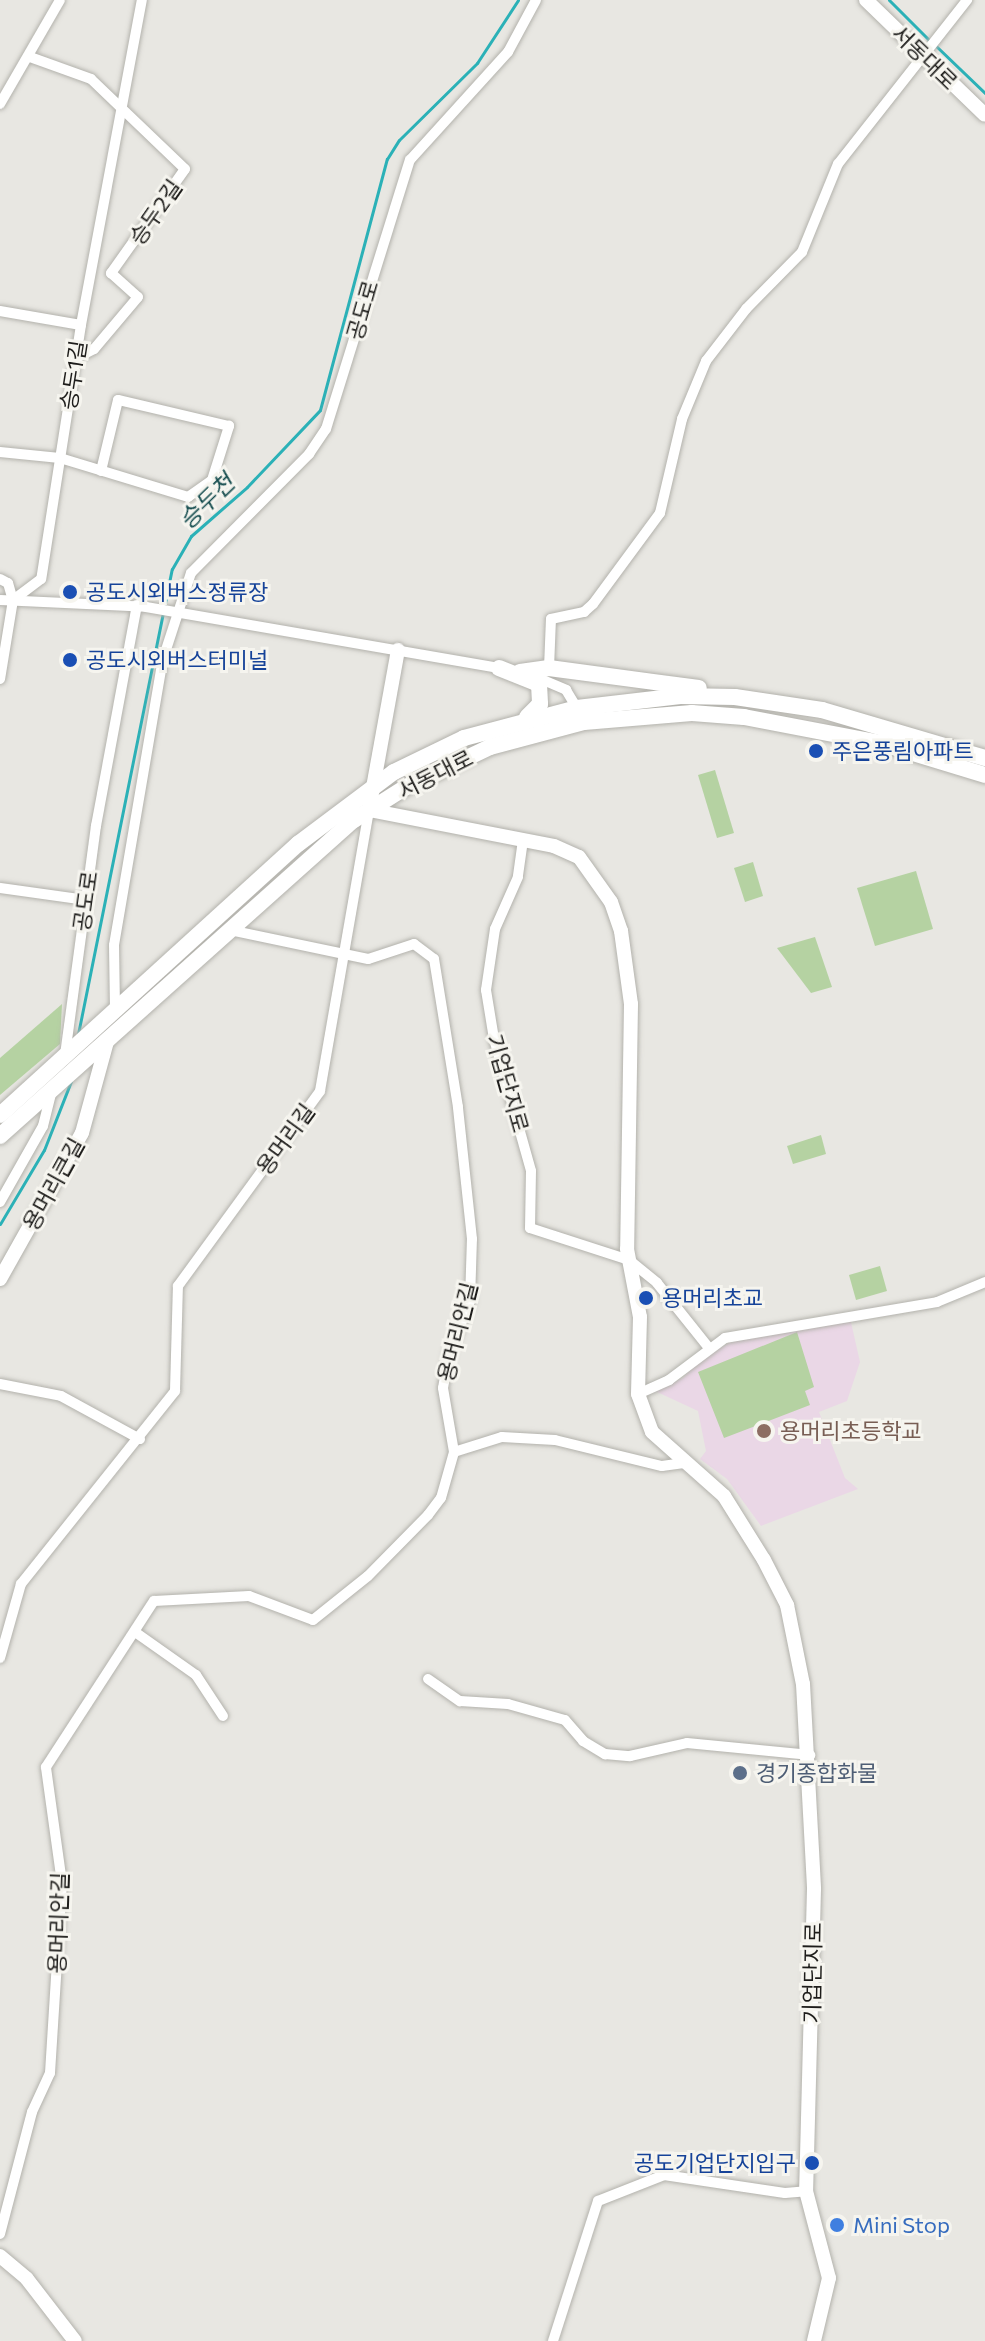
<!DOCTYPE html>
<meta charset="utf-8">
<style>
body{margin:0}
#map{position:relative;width:985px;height:2341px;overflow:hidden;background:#e8e7e2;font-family:Commissioner,"Noto Sans KR",sans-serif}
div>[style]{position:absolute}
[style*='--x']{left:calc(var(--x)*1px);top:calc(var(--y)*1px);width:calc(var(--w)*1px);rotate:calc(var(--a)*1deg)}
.education>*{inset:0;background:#ead7e6}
.green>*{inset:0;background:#b5d2a2}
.stream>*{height:3px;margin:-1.5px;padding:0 1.5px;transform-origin:1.5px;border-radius:1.5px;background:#2bb1b7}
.roads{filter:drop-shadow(0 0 2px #b3b2ac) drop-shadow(0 0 2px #b3b2ac)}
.street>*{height:10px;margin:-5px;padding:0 5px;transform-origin:5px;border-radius:5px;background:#fff}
.secondary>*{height:14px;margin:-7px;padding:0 7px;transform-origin:7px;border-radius:7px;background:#fff}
.primary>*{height:16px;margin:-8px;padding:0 8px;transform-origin:8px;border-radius:8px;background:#fff}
.dots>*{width:22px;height:22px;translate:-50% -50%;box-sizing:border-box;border:4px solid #f6f5ef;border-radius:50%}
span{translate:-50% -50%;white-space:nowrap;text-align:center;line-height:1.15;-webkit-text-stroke:6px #f6f5ef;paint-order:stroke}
.street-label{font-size:22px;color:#1e1d1b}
.transit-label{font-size:22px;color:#164399}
.left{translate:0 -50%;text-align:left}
.right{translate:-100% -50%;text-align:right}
.education-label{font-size:22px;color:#785e54}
.service-label{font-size:22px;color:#4e5e75}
.shop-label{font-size:22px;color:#366cbe}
.water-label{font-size:24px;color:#154c4e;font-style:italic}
</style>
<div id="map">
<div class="education">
<i style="clip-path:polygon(850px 1318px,860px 1362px,847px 1401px,819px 1412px,845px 1478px,858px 1489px,761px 1526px,727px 1479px,700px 1459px,706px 1451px,698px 1411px,655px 1391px,683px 1378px,699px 1361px,734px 1340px)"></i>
</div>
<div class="green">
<i style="clip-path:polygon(715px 770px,734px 833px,717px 838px,698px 775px)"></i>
<i style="clip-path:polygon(753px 862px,763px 896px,745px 902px,734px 868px)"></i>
<i style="clip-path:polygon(916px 871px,933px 929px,875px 946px,857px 888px)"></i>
<i style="clip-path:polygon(815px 937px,832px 987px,811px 993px,777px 948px)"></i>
<i style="clip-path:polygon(62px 1004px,60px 1044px,0 1095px,0 1058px)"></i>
<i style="clip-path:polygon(821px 1135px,826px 1154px,793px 1164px,787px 1146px)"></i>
<i style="clip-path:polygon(880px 1266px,887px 1291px,856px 1300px,849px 1275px)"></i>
<i style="clip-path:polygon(797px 1332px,814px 1387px,805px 1391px,810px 1405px,724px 1438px,698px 1372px)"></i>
</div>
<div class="stream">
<i style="--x:889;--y:0;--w:58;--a:45"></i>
<i style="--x:936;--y:46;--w:68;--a:43.8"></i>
<i style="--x:78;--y:1034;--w:474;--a:-78.6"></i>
<i style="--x:172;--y:569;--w:38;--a:-60"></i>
<i style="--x:191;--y:536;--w:74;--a:-41.2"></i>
<i style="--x:247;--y:487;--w:106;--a:-46.5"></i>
<i style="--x:320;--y:410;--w:260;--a:-75.1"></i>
<i style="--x:387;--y:159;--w:22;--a:-58"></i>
<i style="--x:399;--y:140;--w:110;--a:-44.6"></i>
<i style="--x:477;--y:63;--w:75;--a:-56.9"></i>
<i style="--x:0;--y:1224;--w:86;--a:-59.3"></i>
<i style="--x:44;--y:1150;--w:74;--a:-68.6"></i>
</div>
<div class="roads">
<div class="street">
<i style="--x:30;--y:57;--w:65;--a:19.8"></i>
<i style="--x:91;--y:79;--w:130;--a:43.8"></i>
<i style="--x:185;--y:169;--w:128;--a:125.4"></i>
<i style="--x:111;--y:273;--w:36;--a:42"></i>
<i style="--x:138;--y:297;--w:68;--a:130.2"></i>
<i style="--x:94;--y:349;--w:20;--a:153"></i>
<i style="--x:0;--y:104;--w:120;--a:-60"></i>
<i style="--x:0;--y:311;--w:82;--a:9.8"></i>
<i style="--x:81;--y:325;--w:257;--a:98.9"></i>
<i style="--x:41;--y:579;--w:35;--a:143"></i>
<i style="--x:81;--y:325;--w:331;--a:-79.4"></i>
<i style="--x:0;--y:452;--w:60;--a:5.7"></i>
<i style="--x:60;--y:458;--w:134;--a:16.9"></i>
<i style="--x:188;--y:497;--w:29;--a:-35"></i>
<i style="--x:212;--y:480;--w:57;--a:-72.5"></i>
<i style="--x:229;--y:426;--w:114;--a:-166.8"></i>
<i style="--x:118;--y:400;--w:73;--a:103.5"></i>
<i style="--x:0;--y:579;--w:9;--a:27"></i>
<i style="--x:8;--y:583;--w:18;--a:74"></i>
<i style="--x:13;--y:600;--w:80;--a:99.3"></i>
<i style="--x:0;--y:600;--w:146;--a:2.7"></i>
<i style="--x:146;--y:607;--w:364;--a:9.8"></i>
<i style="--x:549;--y:668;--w:49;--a:-87.7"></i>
<i style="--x:551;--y:619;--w:34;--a:-12"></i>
<i style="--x:584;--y:612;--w:12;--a:-42"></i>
<i style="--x:593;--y:604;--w:113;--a:-53.6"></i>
<i style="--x:660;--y:513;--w:97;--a:-76.8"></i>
<i style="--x:682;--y:419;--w:63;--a:-67.5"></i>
<i style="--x:706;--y:361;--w:66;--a:-52.4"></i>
<i style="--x:746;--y:309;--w:80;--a:-45.5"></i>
<i style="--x:802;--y:252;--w:95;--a:-67.8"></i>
<i style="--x:838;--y:164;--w:209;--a:-51.8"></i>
<i style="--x:536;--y:677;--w:33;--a:23"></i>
<i style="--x:566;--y:690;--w:27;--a:59"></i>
<i style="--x:523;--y:840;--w:37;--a:98"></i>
<i style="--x:518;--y:877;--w:57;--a:113.9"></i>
<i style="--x:495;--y:929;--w:62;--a:98.4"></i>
<i style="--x:486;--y:990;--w:50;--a:80.7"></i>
<i style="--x:494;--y:1039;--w:137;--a:74.3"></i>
<i style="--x:531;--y:1171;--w:57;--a:91"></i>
<i style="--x:530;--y:1228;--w:104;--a:17.9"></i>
<i style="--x:629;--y:1260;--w:36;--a:39"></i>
<i style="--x:657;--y:1283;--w:83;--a:51.3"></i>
<i style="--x:0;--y:888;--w:80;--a:7.9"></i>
<i style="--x:115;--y:1009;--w:64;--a:-90.9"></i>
<i style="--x:114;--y:945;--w:290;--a:-80.3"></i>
<i style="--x:163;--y:659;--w:90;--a:-72"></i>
<i style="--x:191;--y:573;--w:168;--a:-45.2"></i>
<i style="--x:309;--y:454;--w:30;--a:-56"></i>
<i style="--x:326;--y:429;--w:282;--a:-72.7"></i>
<i style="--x:410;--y:160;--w:146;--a:-47.8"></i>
<i style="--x:508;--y:52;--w:59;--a:-61.7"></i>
<i style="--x:65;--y:1055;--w:231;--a:-82.3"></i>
<i style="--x:96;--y:826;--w:225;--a:-79.5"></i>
<i style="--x:0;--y:1202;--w:87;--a:-60.5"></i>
<i style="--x:43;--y:1126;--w:36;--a:-76"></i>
<i style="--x:0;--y:1384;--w:62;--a:11.1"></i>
<i style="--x:61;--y:1396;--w:90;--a:28.6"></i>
<i style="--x:638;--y:1394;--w:34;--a:-24"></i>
<i style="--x:669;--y:1380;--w:70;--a:-36.9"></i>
<i style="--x:725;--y:1338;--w:215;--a:-9.6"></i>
<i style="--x:937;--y:1302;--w:52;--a:-22.6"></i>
<i style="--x:454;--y:1452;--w:50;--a:-17.4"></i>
<i style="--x:502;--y:1437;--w:53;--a:3.2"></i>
<i style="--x:555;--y:1440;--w:110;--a:13.7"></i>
<i style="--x:662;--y:1466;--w:22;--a:-8"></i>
<i style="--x:135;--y:1632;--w:75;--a:35.2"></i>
<i style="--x:196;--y:1675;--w:49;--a:56.6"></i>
<i style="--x:0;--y:1658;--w:77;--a:-74.2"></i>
<i style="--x:21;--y:1584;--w:247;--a:-51.4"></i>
<i style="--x:175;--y:1391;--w:105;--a:-88.4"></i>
<i style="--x:178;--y:1286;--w:241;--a:-53.9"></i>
<i style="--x:320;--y:1091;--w:285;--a:-80.1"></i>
<i style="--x:428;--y:1679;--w:39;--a:35"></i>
<i style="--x:460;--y:1701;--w:48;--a:3.6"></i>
<i style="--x:508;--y:1704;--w:59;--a:15.7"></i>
<i style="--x:565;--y:1720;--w:28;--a:49"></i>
<i style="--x:583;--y:1741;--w:26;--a:31"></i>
<i style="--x:605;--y:1754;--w:25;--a:5"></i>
<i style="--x:630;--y:1756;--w:58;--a:-12.8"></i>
<i style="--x:687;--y:1743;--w:124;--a:5.6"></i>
<i style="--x:0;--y:2234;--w:126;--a:-75.3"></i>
<i style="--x:32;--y:2112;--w:43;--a:-65.2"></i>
<i style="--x:50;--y:2073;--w:190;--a:-86.4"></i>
<i style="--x:62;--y:1883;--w:117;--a:-97.9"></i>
<i style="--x:46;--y:1767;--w:198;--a:-57"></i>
<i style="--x:154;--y:1601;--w:95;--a:-3"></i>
<i style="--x:249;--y:1596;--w:68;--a:20.6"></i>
<i style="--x:313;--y:1620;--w:70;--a:-38.7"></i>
<i style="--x:368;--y:1576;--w:86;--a:-45.5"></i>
<i style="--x:428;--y:1515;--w:21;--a:-53"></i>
<i style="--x:441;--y:1498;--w:48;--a:-74.2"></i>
<i style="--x:454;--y:1452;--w:65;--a:-99.8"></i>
<i style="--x:443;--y:1388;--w:35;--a:-80"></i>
<i style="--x:449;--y:1354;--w:57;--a:-68.4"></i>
<i style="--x:470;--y:1301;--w:62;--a:-88.2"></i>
<i style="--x:472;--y:1239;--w:133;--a:-96.1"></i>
<i style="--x:458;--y:1107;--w:150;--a:-99.2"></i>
<i style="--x:434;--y:959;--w:25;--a:-143"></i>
<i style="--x:414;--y:944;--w:48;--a:161.9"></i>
<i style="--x:368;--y:959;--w:142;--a:-168.2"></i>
<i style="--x:553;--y:2341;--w:147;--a:-72.2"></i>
<i style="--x:598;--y:2201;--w:71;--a:-21.5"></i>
<i style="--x:664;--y:2175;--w:122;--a:8.5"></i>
<i style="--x:785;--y:2193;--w:21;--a:-5"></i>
</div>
<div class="secondary">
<i style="--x:866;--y:0;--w:165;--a:44"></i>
<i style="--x:398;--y:650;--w:163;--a:100.3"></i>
<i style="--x:369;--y:810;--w:188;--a:11"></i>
<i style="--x:554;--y:846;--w:27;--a:24"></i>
<i style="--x:579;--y:857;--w:55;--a:54.6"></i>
<i style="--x:611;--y:902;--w:31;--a:71"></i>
<i style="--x:621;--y:931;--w:74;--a:82.2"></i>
<i style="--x:631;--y:1004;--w:245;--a:90.9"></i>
<i style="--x:627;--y:1249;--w:69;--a:79.2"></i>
<i style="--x:640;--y:1317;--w:77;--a:91.5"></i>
<i style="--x:638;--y:1394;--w:40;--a:69.8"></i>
<i style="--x:652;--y:1432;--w:96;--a:41.6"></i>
<i style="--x:724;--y:1496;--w:75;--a:58"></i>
<i style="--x:764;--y:1560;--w:51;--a:62.9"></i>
<i style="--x:787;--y:1605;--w:81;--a:78.6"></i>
<i style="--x:803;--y:1684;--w:205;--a:86.9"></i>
<i style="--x:814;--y:1889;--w:302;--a:91.5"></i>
<i style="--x:806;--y:2191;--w:90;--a:75.2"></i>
<i style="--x:829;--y:2278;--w:65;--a:103.4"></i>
<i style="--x:0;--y:1279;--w:167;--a:-60.7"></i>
<i style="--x:82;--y:1133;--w:98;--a:-74.7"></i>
<i style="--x:0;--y:2256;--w:35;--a:40"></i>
<i style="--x:27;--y:2279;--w:78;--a:52.3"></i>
</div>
<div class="primary">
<i style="--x:499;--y:668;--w:43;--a:21.8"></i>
<i style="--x:539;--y:684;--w:20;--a:87"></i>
<i style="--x:540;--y:704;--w:18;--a:135"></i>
<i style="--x:520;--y:672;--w:29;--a:-8"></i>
<i style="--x:549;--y:668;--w:151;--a:7.6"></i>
<i style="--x:0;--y:1115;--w:403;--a:-42.3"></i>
<i style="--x:298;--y:844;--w:120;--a:-36.9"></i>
<i style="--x:394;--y:772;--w:78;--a:-25.9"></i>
<i style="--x:464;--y:738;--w:117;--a:-14.9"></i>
<i style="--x:577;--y:708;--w:104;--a:-6.6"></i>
<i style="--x:680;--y:696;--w:55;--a:1"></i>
<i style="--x:735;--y:697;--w:88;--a:8.5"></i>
<i style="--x:822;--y:710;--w:170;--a:16.4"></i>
<i style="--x:0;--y:1136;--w:475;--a:-41.8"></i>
<i style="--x:354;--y:820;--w:62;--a:-32.4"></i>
<i style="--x:406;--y:787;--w:93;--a:-25.5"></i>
<i style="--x:490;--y:747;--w:97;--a:-14.9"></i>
<i style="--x:584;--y:722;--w:108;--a:-4.8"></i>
<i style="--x:692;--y:713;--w:52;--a:4.4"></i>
<i style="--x:744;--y:717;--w:138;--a:10.8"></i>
<i style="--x:880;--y:743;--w:110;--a:16.9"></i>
</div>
</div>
<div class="dots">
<i style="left:70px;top:592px;background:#1a4fb4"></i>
<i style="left:70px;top:660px;background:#1a4fb4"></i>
<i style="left:816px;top:751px;background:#1a4fb4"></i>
<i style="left:646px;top:1298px;background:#1a4fb4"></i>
<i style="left:764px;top:1431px;background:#8d6e63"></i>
<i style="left:740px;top:1773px;background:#5c6f8a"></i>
<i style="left:812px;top:2163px;background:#1a4fb4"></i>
<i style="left:837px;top:2225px;background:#3f7fe0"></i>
</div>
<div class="street-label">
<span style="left:925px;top:57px;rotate:44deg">서동대로</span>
<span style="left:155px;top:212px;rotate:-55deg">승두2길</span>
<span style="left:362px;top:310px;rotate:-74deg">공도로</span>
<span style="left:73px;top:375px;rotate:-81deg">승두1길</span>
<span style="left:435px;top:774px;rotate:-27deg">서동대로</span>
<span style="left:85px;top:901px;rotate:-82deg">공도로</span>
<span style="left:508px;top:1083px;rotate:74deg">기업단지로</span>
<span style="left:285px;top:1139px;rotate:-54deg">용머리길</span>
<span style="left:53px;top:1184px;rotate:-61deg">용머리큰길</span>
<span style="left:457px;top:1332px;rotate:-76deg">용머리안길</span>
<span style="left:58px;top:1923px;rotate:-88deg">용머리안길</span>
<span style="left:812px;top:1973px;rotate:-89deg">기업단지로</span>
</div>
<div class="transit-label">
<span class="left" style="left:86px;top:592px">공도시외버스정류장</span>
<span class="left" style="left:86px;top:660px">공도시외버스터미널</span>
<span class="left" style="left:832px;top:751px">주은풍림아파트</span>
<span class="left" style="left:662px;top:1298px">용머리초교</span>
<span class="right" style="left:796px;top:2163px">공도기업단지입구</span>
</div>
<div class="education-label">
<span class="left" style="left:780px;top:1431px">용머리초등학교</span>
</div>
<div class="service-label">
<span class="left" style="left:756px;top:1773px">경기종합화물</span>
</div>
<div class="shop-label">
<span class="left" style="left:853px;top:2225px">Mini Stop</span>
</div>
<div class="water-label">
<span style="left:206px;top:501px;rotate:-44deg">승두천</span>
</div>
</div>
